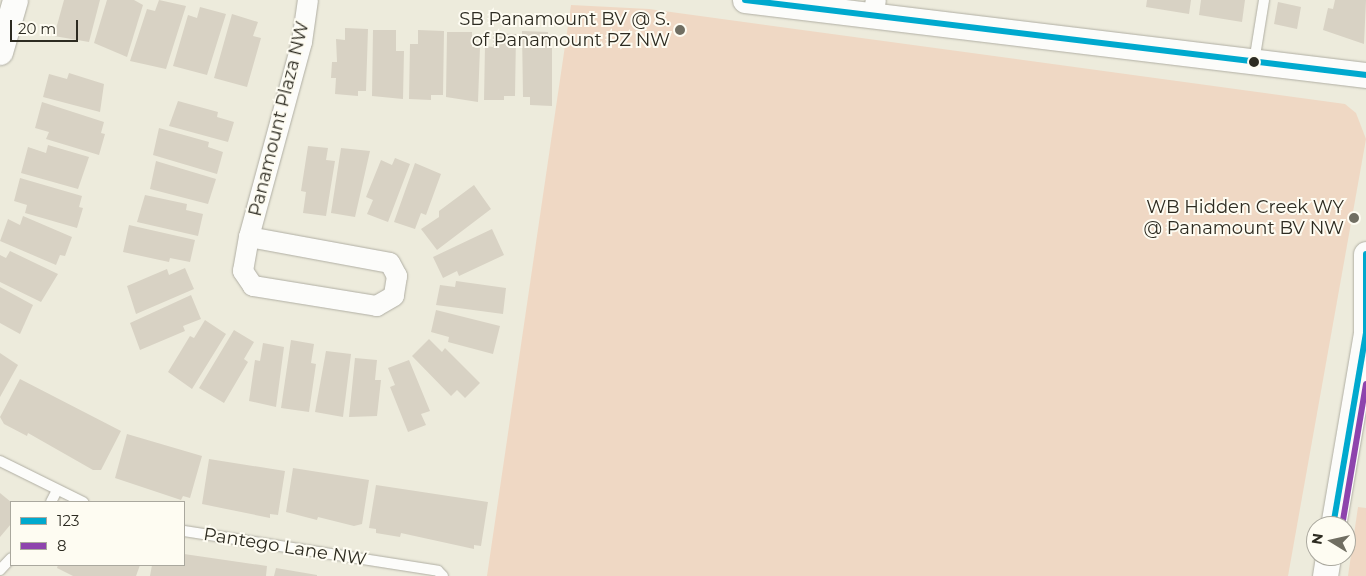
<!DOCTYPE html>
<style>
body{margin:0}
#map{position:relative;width:1366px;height:576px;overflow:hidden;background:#edebdc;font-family:Montserrat,sans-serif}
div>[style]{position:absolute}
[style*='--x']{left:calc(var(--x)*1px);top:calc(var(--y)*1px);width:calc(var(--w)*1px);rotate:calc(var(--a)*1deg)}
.green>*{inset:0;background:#efd8c4}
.building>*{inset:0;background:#d8d2c4}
.roads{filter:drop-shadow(0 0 1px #b0aea3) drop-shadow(0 0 1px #b0aea3)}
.service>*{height:10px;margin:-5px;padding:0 5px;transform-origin:5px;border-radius:5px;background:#fcfcfa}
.minor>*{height:20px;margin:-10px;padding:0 10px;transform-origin:10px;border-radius:10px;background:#fcfcfa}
.tertiary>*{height:25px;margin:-12.5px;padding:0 12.5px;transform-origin:12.5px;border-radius:12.5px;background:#fcfcfa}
.bus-1>*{height:6px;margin:-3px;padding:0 3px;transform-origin:3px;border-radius:3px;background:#00a9ce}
.bus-2>*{height:6px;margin:-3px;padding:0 3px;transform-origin:3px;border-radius:3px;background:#8e44ad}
.dots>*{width:14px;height:14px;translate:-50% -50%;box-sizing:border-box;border:2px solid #fefcf2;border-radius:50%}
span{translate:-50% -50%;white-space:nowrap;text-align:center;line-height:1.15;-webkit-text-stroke:4px #fefcf2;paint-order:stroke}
.poi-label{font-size:18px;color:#2d2b21}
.right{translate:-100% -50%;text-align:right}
.street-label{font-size:18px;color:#2d2b21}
.legend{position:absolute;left:10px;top:501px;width:175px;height:65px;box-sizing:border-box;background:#fefcf2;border:1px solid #aaa89e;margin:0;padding:6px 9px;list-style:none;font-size:15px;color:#2d2b21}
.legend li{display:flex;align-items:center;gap:10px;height:25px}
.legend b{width:25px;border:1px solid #aaa89e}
.north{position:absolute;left:1306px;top:516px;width:50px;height:50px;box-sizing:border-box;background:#fefcf2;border:1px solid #aaa89e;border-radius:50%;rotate:279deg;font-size:14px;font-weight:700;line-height:20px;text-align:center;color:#2d2b21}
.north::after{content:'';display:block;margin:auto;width:18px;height:22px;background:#706e62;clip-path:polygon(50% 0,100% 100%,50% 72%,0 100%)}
.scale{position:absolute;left:10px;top:20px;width:68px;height:22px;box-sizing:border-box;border:2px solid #2d2b21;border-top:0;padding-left:6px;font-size:15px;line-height:18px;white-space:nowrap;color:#2d2b21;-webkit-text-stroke:4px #fefcf2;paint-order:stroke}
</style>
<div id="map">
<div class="green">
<i style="clip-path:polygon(571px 5px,649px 9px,1345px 104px,1356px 113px,1366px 139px,1288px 576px,487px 576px)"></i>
<i style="clip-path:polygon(1358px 507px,1366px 508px,1366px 576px,1348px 576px)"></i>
</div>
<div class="building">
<i style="clip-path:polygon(64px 0,100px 0,89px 42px,54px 36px)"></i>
<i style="clip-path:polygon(107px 0,134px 0,143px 5px,127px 57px,94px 43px)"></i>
<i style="clip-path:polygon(159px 0,186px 6px,166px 69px,130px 61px,147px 9px,155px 11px)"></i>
<i style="clip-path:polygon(1147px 0,1191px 0,1189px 14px,1146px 7px)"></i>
<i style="clip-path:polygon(1201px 0,1245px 0,1242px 22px,1199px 15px)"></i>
<i style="clip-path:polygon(1335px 0,1366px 0,1364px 44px,1323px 30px,1328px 8px,1333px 9px)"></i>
<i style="clip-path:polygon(1278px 2px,1301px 7px,1297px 29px,1274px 24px)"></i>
<i style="clip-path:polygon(200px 7px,226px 14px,207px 75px,173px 66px,188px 15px,197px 18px)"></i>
<i style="clip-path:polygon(232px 14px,258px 22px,253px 36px,261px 38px,247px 87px,214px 78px)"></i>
<i style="clip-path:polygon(345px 28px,368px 29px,366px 91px,358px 91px,358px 96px,335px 94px,336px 78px,331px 78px,332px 62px,337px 62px,336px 39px,345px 40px)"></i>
<i style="clip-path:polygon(373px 30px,396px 30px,396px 51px,404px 51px,403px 99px,372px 96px)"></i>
<i style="clip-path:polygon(418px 30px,444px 31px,443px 95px,431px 95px,431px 100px,409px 99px,410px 44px,418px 44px)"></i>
<i style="clip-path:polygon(522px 31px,548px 32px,548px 47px,552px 47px,552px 106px,530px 105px,530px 97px,523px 97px)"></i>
<i style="clip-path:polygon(447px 32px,472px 32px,472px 47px,480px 47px,478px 102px,446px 97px)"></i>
<i style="clip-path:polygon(493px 33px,516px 34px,515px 96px,504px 96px,504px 100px,484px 100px,485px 46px,493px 47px)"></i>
<i style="clip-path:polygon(69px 73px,104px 84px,100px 112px,43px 97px,49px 74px,67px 79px)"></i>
<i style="clip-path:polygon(178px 101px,218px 112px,217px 117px,234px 122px,228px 142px,169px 126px)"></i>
<i style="clip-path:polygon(42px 102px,104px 122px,101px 133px,105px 134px,99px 155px,46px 139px,49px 132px,35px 128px)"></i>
<i style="clip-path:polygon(159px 128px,209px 142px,208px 147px,223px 152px,217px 174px,153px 155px)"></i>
<i style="clip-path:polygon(48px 145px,89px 157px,78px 189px,21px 173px,28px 147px,46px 153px)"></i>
<i style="clip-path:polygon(308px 146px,328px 148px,326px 160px,335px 161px,326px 216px,303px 213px,306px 192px,301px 191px)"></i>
<i style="clip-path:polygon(341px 148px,370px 151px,355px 217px,331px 213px)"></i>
<i style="clip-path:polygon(395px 158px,410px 164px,388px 222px,367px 214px,373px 200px,366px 197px,381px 160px,392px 165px)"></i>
<i style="clip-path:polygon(156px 161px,216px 179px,208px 204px,150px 189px)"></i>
<i style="clip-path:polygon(415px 163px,441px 174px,426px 215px,421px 213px,415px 229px,394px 222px)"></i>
<i style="clip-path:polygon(20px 178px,82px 196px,79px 207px,83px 208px,77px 228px,25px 213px,27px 205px,14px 201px)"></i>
<i style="clip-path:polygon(474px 185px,491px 209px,437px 250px,421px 229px,439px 217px,439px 211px)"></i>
<i style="clip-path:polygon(145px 195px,187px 204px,186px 210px,203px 214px,198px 236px,137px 222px)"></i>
<i style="clip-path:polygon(23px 216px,72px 237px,65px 256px,60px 255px,56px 265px,0 241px,8px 219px,20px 225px)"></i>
<i style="clip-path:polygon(129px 225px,195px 240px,190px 262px,170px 258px,169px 262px,123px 252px)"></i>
<i style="clip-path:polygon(492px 229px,504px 255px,459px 276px,457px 271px,443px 278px,433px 257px)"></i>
<i style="clip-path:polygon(10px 251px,58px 274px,41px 302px,0 282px,0 255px,6px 258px)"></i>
<i style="clip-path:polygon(185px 268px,194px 289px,136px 314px,127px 286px,167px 269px,169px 275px)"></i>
<i style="clip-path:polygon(456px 281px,506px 288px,503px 314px,436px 305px,440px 285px,455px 287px)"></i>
<i style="clip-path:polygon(0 287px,33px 305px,20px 334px,0 323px)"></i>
<i style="clip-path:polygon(191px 295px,201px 319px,183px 326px,185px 331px,140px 350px,130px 323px)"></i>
<i style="clip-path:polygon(436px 310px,500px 326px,493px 354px,448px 342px,449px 337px,431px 332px)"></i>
<i style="clip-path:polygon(205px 320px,226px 334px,192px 389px,168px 372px,190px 336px,194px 338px)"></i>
<i style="clip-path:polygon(234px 330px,254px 342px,244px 359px,248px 362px,224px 403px,199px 388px)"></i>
<i style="clip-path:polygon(429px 339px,442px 352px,445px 348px,480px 383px,465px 398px,457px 390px,451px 396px,412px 356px)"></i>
<i style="clip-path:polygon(291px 340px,314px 344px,311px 363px,316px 364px,309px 412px,281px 408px)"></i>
<i style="clip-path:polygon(263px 343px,284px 347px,276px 407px,249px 401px,255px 360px,260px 361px)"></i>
<i style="clip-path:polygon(326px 351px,351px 354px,343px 417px,315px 412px)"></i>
<i style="clip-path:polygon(0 353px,18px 365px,0 397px)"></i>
<i style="clip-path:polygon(355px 358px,377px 360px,375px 380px,381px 380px,377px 416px,349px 417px)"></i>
<i style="clip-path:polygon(409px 360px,430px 411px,421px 414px,426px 425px,408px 432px,390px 387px,395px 385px,388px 368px)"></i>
<i style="clip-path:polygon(20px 379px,121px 431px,101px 470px,93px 470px,28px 433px,27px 436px,4px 424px,0 417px)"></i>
<i style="clip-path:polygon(127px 434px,202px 456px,190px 498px,183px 496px,181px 500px,115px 478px)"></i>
<i style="clip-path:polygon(209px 459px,285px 471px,278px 515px,270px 514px,270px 518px,202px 504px)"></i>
<i style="clip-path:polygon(293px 468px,369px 480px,362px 524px,354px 526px,318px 517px,317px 520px,286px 512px)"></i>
<i style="clip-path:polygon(376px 485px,488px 502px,481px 546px,474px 545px,474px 549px,401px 533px,400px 537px,376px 533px,376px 529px,369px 528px)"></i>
<i style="clip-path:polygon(0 493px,11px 502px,11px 524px,0 537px)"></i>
<i style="clip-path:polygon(184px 554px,267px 566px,266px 576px,150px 576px,152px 565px,184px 565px)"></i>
<i style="clip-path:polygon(58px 565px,140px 565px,136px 576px,73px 576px,57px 568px)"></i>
<i style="clip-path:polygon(276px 568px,317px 575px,317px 576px,274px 576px)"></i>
</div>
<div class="roads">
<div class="service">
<i style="--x:1254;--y:62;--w:63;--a:-80.8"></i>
<i style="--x:0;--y:461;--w:93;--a:26.3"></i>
<i style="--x:51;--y:502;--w:11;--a:-63"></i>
<i style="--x:184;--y:531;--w:257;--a:8.9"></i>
<i style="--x:438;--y:571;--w:7;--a:45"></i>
<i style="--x:0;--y:570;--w:16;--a:-47"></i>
</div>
<div class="minor">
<i style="--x:873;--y:18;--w:18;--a:-81"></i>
<i style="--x:249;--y:237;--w:143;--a:10.4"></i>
<i style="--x:390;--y:263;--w:15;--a:62"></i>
<i style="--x:397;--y:276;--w:20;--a:99"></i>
<i style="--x:394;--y:296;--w:20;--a:150"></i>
<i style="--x:377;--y:306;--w:126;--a:-170.8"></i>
<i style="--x:253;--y:286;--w:18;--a:-124"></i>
<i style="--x:243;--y:271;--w:35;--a:-80"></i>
<i style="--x:249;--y:237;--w:202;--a:-74.8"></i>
<i style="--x:302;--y:42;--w:42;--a:-81.9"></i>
</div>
<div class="tertiary">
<i style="--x:745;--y:0;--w:626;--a:6.89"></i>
<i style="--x:0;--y:52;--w:54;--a:-73.9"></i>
<i style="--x:1333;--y:526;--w:197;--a:-80.3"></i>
<i style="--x:1366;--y:332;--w:78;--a:-90"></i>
<i style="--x:1325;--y:576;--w:20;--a:-81"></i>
</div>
</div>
<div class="bus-1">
<i style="--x:745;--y:0;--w:626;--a:6.89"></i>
<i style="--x:1333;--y:526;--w:197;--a:-80.3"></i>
<i style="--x:1366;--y:332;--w:78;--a:-90"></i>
</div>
<div class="bus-2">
<i style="--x:1342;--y:526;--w:144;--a:-80.4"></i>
</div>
<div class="dots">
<i style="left:680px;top:30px;background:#706e62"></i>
<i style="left:1254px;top:62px;background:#2d2b21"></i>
<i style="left:1354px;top:218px;background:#706e62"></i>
</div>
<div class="poi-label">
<span class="right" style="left:670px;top:30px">SB Panamount BV @ S.<br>of Panamount PZ NW</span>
<span class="right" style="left:1344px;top:218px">WB Hidden Creek WY<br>@ Panamount BV NW</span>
</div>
<div class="street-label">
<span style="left:279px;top:119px;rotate:-76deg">Panamount Plaza NW</span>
<span style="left:285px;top:547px;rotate:9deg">Pantego Lane NW</span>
</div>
<ul class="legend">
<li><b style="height:6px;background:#00a9ce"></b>123</li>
<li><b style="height:6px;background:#8e44ad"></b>8</li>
</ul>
<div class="north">N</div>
<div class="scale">20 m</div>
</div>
